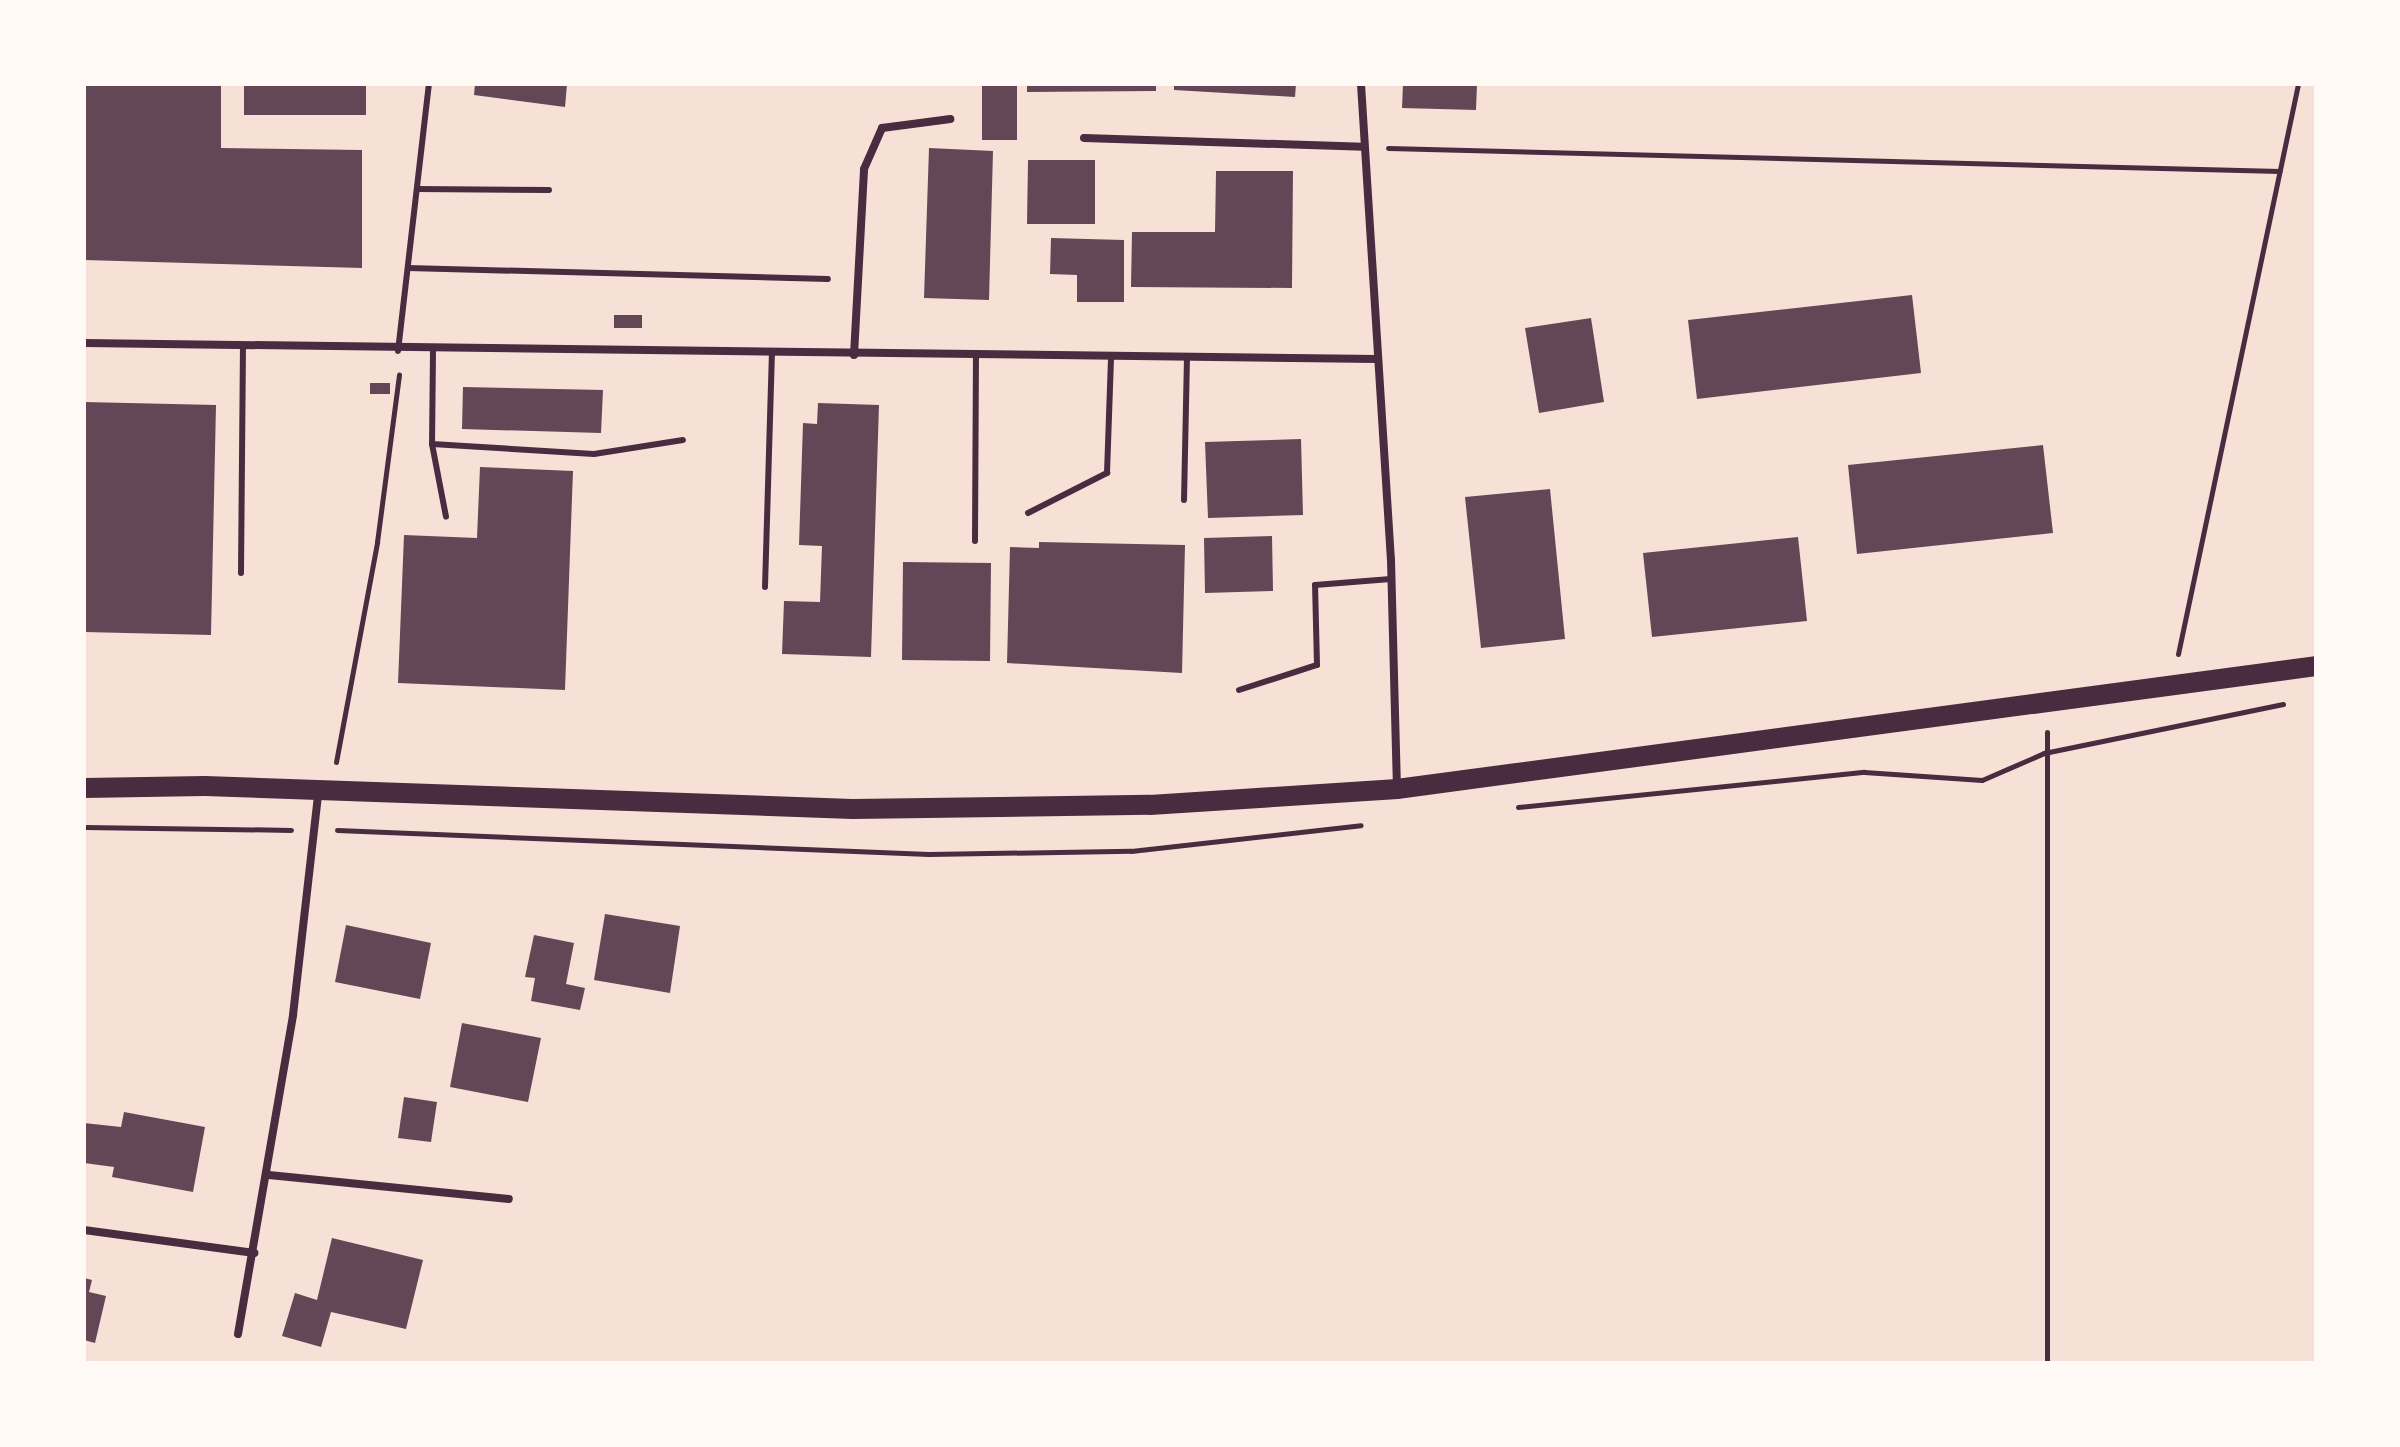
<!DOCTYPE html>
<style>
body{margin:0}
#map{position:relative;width:2400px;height:1447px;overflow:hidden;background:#f7e1d7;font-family:Poppins,sans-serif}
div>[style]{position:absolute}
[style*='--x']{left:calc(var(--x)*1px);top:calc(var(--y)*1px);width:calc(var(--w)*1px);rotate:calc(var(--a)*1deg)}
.building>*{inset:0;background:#644757}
.path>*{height:5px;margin:-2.5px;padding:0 2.5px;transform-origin:2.5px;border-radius:2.5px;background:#4a2c40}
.service>*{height:6px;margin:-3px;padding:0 3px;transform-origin:3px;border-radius:3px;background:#4a2c40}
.minor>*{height:8px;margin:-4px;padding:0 4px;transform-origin:4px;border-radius:4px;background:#4a2c40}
.primary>*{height:20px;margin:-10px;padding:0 10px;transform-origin:10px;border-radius:10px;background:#4a2c40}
span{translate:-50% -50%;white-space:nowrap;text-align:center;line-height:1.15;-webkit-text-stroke:6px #fffaf5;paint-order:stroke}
.frame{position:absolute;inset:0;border:86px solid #fffaf5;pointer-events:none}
</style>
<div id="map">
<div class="building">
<i style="clip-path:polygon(84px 84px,221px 84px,221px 148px,362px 150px,362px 268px,84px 260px)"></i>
<i style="clip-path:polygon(244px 84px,366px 84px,366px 115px,244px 115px)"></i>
<i style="clip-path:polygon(475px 84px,567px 84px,565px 107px,474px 95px)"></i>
<i style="clip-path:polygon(982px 84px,1017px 84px,1017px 140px,982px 140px)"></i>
<i style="clip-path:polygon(1027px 84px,1156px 84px,1156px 91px,1027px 92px)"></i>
<i style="clip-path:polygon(1174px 84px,1296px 84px,1295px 97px,1174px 90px)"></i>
<i style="clip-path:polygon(1403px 84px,1477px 84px,1476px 110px,1402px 108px)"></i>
<i style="clip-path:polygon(929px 148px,993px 151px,989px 300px,924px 298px)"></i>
<i style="clip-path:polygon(1028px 160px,1095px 160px,1095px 224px,1027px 224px)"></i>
<i style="clip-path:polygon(1216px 171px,1293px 171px,1292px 288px,1131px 287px,1132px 232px,1215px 232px)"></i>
<i style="clip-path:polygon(1051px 238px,1124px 240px,1124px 302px,1077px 302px,1077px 275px,1050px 274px)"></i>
<i style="clip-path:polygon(1912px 295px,1921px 373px,1697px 399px,1688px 320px)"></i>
<i style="clip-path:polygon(614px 315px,642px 315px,642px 328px,614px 328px)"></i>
<i style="clip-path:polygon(1591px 318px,1604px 402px,1539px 413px,1525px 328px)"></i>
<i style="clip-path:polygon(370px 383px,390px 383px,390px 394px,370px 394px)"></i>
<i style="clip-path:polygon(463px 387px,603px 390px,601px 433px,462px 429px)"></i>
<i style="clip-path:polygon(84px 402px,216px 405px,211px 635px,84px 632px)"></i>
<i style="clip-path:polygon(818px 403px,879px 405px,871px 657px,782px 654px,784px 601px,820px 602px,822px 546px,799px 545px,803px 423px,817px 424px)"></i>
<i style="clip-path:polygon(1301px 439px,1303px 515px,1208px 518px,1205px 442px)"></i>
<i style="clip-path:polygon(2043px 445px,2053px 533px,1857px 554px,1848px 465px)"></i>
<i style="clip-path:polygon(480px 467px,573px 471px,565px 690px,398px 683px,404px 535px,477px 538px)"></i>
<i style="clip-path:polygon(1550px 489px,1565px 639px,1481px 648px,1465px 497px)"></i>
<i style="clip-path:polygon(1272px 536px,1273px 591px,1205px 593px,1204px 538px)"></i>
<i style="clip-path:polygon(1798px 537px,1807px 621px,1652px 637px,1643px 553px)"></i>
<i style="clip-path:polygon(1039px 542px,1185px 545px,1182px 673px,1007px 663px,1010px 547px,1039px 548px)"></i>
<i style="clip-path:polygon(903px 562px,991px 563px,990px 661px,902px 660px)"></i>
<i style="clip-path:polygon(605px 914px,680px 926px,670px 993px,594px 980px)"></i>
<i style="clip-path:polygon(346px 925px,431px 943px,420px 999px,335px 982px)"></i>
<i style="clip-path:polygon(534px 935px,574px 943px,566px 984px,585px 988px,580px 1010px,531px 1001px,535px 978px,525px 977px)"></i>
<i style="clip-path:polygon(462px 1023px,541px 1038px,528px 1102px,450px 1087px)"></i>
<i style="clip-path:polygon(404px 1097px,437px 1102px,431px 1142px,398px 1138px)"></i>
<i style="clip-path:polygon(124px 1112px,205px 1127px,193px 1192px,112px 1177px,114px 1167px,84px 1163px,84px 1123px,121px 1127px)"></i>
<i style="clip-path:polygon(332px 1238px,423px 1260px,406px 1329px,331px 1312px,321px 1347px,282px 1336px,295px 1293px,317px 1300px)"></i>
<i style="clip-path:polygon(84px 1278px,92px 1280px,89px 1292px,106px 1296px,95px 1343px,84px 1340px)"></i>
</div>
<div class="path">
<i style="--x:1388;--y:148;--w:892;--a:1.48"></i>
<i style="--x:2178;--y:654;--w:582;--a:-78.11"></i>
<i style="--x:2047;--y:732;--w:631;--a:90"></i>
<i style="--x:336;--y:762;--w:224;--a:-79.4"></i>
<i style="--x:377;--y:542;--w:169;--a:-82.5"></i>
<i style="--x:1518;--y:807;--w:348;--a:-5.8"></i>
<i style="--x:1864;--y:772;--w:118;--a:3.9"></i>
<i style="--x:1982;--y:780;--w:68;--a:-23.5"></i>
<i style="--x:2044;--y:753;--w:244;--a:-11.6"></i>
<i style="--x:84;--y:827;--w:207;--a:0.8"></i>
<i style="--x:337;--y:830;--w:592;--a:2.32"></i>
<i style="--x:929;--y:854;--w:202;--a:-0.9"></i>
<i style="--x:1131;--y:851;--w:231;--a:-6.4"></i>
</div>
<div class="service">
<i style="--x:417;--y:189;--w:132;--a:0.4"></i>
<i style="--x:408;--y:268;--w:420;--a:1.5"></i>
<i style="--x:398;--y:351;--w:269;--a:-83.4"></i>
<i style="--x:433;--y:351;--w:93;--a:90.6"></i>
<i style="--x:432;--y:444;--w:162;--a:3.5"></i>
<i style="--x:594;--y:454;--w:90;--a:-8.9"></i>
<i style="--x:432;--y:444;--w:74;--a:79.1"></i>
<i style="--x:1184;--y:500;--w:141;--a:-88.8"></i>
<i style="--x:1028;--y:513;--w:89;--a:-26.9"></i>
<i style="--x:1107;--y:473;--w:115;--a:-88"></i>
<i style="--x:975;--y:541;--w:185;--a:-89.7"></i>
<i style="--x:241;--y:573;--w:228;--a:-89.5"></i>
<i style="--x:765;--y:587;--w:233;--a:-88.3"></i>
<i style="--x:1239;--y:690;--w:82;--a:-17.8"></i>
<i style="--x:1317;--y:665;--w:80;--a:-91.4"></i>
<i style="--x:1315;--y:585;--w:76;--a:-4.5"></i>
</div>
<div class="minor">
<i style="--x:1361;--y:84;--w:477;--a:86.4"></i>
<i style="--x:1391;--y:560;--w:229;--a:88.5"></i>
<i style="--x:1084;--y:138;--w:279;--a:1.8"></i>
<i style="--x:84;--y:343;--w:1293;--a:0.71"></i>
<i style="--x:854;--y:355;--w:186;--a:-86.9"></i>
<i style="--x:864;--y:169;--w:45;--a:-66.3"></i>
<i style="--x:882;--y:128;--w:69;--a:-7.5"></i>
<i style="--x:269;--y:1175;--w:241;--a:5.7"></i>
<i style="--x:84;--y:1230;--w:172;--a:7.7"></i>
<i style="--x:238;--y:1334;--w:324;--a:-80.2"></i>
<i style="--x:293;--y:1015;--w:221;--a:-83.5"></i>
</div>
<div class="primary">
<i style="--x:84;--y:788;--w:121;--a:-0.9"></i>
<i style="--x:205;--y:786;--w:648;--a:2.03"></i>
<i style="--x:853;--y:809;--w:297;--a:-0.8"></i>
<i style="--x:1150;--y:805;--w:248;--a:-3.7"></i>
<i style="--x:1397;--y:789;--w:927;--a:-7.62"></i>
</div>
<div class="frame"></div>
</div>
